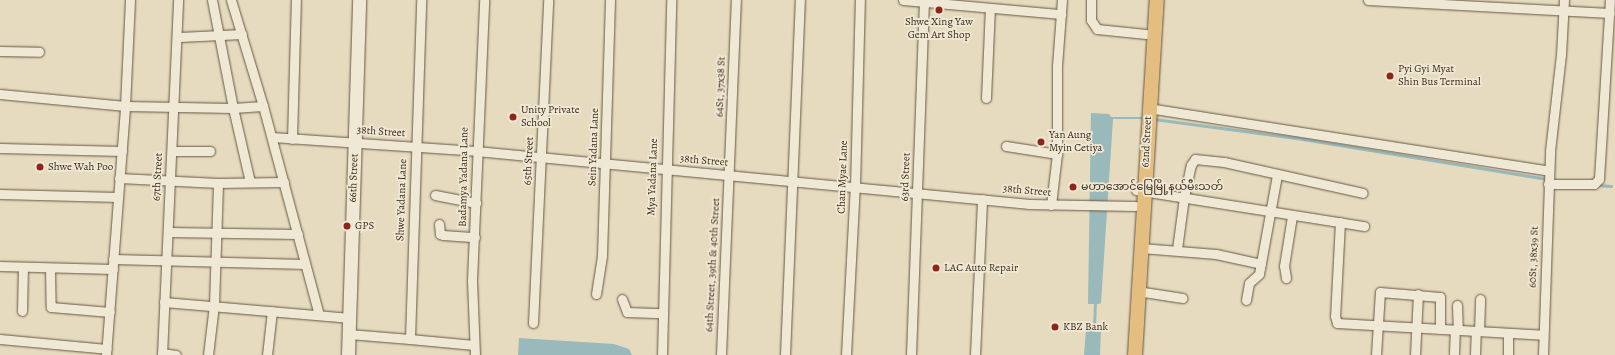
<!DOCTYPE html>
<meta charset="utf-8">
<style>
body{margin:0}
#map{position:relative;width:1615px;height:355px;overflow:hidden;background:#e6dbbf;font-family:Alegreya,"Noto Sans Myanmar",serif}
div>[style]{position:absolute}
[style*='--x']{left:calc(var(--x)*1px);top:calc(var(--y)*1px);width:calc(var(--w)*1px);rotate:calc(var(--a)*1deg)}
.water>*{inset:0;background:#99b9ba}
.stream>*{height:2.5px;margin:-1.25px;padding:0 1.25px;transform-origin:1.25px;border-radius:1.25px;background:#99b9ba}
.roads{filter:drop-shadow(0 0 1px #675742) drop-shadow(0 0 1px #675742)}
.street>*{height:9px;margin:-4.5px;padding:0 4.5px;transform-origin:4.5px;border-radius:4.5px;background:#efe8d5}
.secondary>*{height:13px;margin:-6.5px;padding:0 6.5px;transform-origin:6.5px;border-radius:6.5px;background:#efe8d5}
.primary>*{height:14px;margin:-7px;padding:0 7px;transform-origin:7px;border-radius:7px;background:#e3be80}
.dots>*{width:11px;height:11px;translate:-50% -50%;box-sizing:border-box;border:2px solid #efe8d5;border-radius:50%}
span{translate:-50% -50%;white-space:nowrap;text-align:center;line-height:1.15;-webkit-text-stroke:3.5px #efe8d5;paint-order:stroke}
.poi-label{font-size:11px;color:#3d2b18}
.left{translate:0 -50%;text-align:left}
.street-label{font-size:11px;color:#3d2b18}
</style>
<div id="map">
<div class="water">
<i style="clip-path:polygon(1091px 113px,1109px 114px,1113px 119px,1101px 303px,1099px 304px,1088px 304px)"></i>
<i style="clip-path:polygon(1089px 327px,1101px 329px,1100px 355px,1084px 355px,1086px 330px)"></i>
<i style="clip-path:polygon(519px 338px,614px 344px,629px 349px,632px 355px,518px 355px)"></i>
</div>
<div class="stream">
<i style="--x:1108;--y:118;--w:37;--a:0"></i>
<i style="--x:1154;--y:119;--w:150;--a:7.6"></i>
<i style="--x:1303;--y:139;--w:246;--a:9.3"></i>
<i style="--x:1597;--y:185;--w:14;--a:4"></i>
<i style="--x:1094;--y:329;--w:27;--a:-88"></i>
</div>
<div class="roads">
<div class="street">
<i style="--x:212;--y:0;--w:110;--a:79"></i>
<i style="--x:233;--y:108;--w:76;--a:77.1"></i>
<i style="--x:231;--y:0;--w:111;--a:73.2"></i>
<i style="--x:263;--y:106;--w:216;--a:75"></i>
<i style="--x:903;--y:0;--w:159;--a:5.1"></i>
<i style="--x:1091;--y:0;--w:20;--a:90"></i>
<i style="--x:1091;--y:20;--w:11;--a:56"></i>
<i style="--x:1097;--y:29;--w:49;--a:5.8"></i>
<i style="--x:1368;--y:0;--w:242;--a:3.1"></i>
<i style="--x:179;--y:37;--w:63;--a:-2.7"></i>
<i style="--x:0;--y:51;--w:39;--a:1"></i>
<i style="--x:0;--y:94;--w:126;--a:5.5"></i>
<i style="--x:125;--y:106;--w:108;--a:1.1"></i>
<i style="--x:233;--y:108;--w:30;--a:-4"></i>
<i style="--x:986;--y:98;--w:90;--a:-87.5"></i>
<i style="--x:1148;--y:108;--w:406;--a:8.9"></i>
<i style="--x:272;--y:137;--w:204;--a:3.9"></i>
<i style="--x:476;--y:151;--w:556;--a:5.47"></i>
<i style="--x:1029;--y:204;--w:106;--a:1.1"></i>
<i style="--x:292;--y:139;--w:139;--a:-88.4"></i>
<i style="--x:1006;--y:146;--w:52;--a:8.9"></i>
<i style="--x:0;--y:148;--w:122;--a:1.4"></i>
<i style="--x:172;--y:151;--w:38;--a:0"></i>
<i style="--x:119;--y:178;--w:99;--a:2.9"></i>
<i style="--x:218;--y:183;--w:66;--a:-0.9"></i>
<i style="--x:1548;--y:184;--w:46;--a:0"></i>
<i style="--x:1594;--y:184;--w:7;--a:-45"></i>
<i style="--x:1599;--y:179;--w:179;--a:-86.5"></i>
<i style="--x:1136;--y:190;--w:231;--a:9"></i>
<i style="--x:0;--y:194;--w:118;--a:1.5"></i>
<i style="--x:435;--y:195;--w:42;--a:11"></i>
<i style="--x:1051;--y:205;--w:51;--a:-83.3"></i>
<i style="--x:1057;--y:154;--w:88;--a:-90"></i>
<i style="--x:1057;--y:66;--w:66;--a:-85.7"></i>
<i style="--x:1340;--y:222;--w:94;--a:93"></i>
<i style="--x:1335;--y:316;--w:7;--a:74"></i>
<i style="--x:1337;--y:323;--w:206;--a:3.3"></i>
<i style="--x:439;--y:224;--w:10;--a:84"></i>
<i style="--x:440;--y:234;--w:3;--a:18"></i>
<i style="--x:443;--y:235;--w:32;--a:4"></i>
<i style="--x:168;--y:232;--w:130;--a:0.9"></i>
<i style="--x:1141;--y:248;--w:75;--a:4.6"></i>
<i style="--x:1216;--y:254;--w:46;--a:12.5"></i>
<i style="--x:1177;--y:249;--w:52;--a:-82.3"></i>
<i style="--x:1184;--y:197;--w:33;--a:-78"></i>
<i style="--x:1191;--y:165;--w:7;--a:-56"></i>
<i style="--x:1195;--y:159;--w:29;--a:6"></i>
<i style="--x:1224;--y:162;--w:142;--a:12.6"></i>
<i style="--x:113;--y:259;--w:192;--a:1.5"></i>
<i style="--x:0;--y:266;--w:113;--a:1.5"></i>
<i style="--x:50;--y:268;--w:39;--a:89"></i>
<i style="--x:51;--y:307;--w:59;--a:4.8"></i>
<i style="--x:1286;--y:278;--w:12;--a:-99"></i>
<i style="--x:1284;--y:266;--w:51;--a:-80.9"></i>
<i style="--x:1137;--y:291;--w:46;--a:8.8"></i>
<i style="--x:596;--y:294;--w:39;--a:-81"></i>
<i style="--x:602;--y:255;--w:255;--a:-88.2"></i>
<i style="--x:622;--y:299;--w:14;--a:69"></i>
<i style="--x:627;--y:312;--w:35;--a:2"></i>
<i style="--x:1246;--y:300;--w:17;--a:-80"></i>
<i style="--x:1249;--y:283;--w:13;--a:-42"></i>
<i style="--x:1259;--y:274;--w:101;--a:-79.7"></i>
<i style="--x:164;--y:302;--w:187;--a:4.9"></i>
<i style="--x:1457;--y:305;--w:25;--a:88"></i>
<i style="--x:22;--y:311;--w:44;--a:-88.7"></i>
<i style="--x:533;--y:323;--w:323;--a:-87.3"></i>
<i style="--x:1479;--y:331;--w:32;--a:-88"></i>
<i style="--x:349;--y:334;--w:61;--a:4.7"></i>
<i style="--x:410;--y:339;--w:339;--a:-88.1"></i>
<i style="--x:0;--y:339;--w:107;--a:5.3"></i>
<i style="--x:410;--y:339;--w:64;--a:5.4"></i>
<i style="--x:162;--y:353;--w:14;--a:8"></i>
<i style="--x:1454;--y:354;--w:24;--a:-88"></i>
<i style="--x:106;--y:355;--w:250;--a:-85.6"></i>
<i style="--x:125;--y:106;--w:106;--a:-87.3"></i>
<i style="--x:162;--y:355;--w:355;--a:-87.4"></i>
<i style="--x:208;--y:355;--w:50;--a:-83.2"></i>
<i style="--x:214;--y:305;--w:122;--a:-88.1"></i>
<i style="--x:267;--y:355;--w:44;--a:-83.5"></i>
<i style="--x:475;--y:355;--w:75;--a:-92.3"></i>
<i style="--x:472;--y:280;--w:280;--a:-87.5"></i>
<i style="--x:662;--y:355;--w:355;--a:-88.5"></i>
<i style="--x:721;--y:355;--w:355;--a:-87.6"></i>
<i style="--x:785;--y:355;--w:355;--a:-87.6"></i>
<i style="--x:846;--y:355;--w:169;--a:-87"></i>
<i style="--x:855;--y:186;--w:186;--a:-88.5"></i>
<i style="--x:911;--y:355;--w:355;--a:-87.9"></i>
<i style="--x:975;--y:355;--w:156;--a:-87.4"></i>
<i style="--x:1376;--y:355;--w:63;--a:-86.4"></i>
<i style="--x:1380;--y:292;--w:60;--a:4.8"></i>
<i style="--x:1440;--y:297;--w:32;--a:90"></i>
<i style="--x:1415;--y:355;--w:61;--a:-87.2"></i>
<i style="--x:1475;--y:355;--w:24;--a:-88"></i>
<i style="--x:1508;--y:355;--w:22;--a:-90"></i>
<i style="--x:1543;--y:355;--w:204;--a:-88"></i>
<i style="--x:1550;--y:151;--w:97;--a:-83.5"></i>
<i style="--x:1561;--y:55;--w:55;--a:-86.9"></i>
</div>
<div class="secondary">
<i style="--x:348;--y:355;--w:355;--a:-88.2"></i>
</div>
<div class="primary">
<i style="--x:1135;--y:355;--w:356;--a:-86.5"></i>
</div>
</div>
<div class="dots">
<i style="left:939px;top:10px;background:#8f2418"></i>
<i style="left:1390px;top:76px;background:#8f2418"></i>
<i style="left:513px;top:117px;background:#8f2418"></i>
<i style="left:1041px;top:142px;background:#8f2418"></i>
<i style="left:40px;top:167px;background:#8f2418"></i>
<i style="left:1073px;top:187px;background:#8f2418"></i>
<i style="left:347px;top:226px;background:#8f2418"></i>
<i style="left:936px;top:268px;background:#8f2418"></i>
<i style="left:1055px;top:327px;background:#8f2418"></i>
</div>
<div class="poi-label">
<span style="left:939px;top:29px">Shwe Xing Yaw<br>Gem Art Shop</span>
<span class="left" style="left:1398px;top:76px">Pyi Gyi Myat<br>Shin Bus Terminal</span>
<span class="left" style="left:521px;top:117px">Unity Private<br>School</span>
<span class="left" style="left:1049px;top:142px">Yan Aung<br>Myin Cetiya</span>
<span class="left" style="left:48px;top:167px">Shwe Wah Poo</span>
<span class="left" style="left:1081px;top:187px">မဟာအောင်မြေမြို့နယ်မီးသတ်</span>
<span class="left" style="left:355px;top:226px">GPS</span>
<span class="left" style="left:944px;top:268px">LAC Auto Repair</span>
<span class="left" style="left:1063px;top:327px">KBZ Bank</span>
</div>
<div class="street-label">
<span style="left:721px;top:87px;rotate:-88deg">64St, 37x38 St</span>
<span style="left:381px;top:132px;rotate:4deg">38th Street</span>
<span style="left:1147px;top:142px;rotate:-87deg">62nd Street</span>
<span style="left:594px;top:147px;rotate:-88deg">Sein Yadana Lane</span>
<span style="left:529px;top:161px;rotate:-87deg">65th Street</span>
<span style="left:704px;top:161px;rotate:5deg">38th Street</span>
<span style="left:158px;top:177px;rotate:-87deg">67th Street</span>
<span style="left:464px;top:177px;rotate:-89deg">Badamya Yadana Lane</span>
<span style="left:653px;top:177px;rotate:-88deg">Mya Yadana Lane</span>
<span style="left:843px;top:177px;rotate:-88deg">Chan Myae Lane</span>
<span style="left:906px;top:177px;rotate:-88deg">63rd Street</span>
<span style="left:354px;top:178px;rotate:-88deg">66th Street</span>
<span style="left:1027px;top:191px;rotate:5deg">38th Street</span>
<span style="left:402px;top:200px;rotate:-88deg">Shwe Yadana Lane</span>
<span style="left:1534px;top:257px;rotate:-88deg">60St, 38x39 St</span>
<span style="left:713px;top:265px;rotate:-87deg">64th Street, 39th &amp; 40th Street</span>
</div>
</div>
